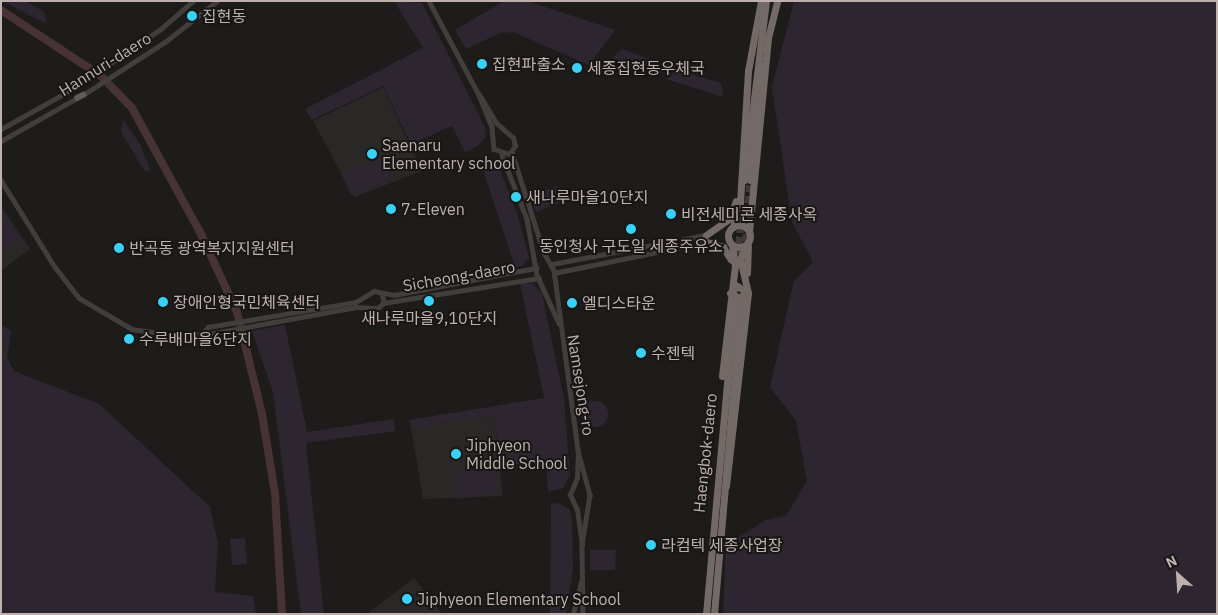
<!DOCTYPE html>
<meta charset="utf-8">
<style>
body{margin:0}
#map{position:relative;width:1218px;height:615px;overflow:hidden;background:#1d1c1b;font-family:"IBM Plex Sans","Noto Sans KR",sans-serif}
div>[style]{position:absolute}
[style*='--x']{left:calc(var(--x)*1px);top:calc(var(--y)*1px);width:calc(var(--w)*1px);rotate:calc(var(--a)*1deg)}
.built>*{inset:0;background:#2a2826}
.green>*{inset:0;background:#2d2630}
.round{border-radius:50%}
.river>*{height:8px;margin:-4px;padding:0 4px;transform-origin:4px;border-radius:4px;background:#473333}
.highway-tunnel>*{height:7px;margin-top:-3.5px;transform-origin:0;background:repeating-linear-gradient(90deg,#3d3a38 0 7px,transparent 0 10.5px)}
.minor>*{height:4.5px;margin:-2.25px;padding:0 2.25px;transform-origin:2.25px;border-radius:2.25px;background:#423e3b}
.major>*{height:5.5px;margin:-2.75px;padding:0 2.75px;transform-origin:2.75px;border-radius:2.75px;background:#615a57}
.highway>*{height:7px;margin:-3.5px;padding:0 3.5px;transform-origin:3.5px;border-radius:3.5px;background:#736a67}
.highway>.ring{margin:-3.5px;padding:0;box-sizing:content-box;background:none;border:7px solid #736a67;border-radius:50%}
.dots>*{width:14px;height:14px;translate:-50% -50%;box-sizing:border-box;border:2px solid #181715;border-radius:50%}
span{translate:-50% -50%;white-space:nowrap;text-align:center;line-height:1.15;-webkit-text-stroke:4px #181715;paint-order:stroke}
.poi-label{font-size:16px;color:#bdb0ad}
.left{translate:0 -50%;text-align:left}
.street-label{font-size:16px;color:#bdb0ad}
.frame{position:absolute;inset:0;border:2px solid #bdb0ad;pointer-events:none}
.north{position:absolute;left:1153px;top:550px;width:50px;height:50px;-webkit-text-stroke:4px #181715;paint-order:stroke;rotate:334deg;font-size:14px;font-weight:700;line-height:20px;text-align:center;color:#bdb0ad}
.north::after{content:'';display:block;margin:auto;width:18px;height:22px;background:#bdb0ad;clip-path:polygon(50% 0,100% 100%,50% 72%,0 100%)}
</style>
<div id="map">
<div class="built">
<i style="clip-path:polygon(383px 87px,422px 171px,354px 197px,313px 121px)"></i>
<i style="clip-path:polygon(1px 206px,30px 249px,1px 271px)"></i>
<i style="clip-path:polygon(494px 415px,503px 496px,423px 499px,411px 428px)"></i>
<i style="clip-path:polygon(414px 578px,442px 614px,367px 614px)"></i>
</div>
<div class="green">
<i style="clip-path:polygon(2px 1px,26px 1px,44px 12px,47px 24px)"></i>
<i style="clip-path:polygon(394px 1px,422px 3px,485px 127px,486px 136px,477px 146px,465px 152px,452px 126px,411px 144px,383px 86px,312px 120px,305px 109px,423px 48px)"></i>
<i style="clip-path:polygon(504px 1px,527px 1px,615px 30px,589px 65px,513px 32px,500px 33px,466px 49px,455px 30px)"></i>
<i style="clip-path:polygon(794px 1px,1217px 1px,1217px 614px,723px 614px,726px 545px,766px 520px,786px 516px,807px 481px,796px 421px,770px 387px,794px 281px,813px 262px,792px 222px,772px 87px)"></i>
<i style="clip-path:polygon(622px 49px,660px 63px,662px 68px,657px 75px,612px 58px)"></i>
<i style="clip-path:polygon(677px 70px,721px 83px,723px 97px,666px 79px)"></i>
<i style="clip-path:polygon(123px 120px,140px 144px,151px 171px,144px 170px,121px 132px)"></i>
<i style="clip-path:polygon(381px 157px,391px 178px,351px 195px,342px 175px)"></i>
<i style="clip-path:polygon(493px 165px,500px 170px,518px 216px,529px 258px,522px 266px,515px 267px,482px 167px)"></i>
<i style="clip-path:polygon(556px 186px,562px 202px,536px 212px,530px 196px)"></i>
<i style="clip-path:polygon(1px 207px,21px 240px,1px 252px)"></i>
<i style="clip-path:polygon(520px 283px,533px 284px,542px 294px,564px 398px,570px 475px,563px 488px,548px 492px,546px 461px,500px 466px,494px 415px,411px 428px,409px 420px,544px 398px)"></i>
<i style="clip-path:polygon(1px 325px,11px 331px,7px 358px,14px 371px,99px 404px,210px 507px,218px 544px,215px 592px,253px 596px,256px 614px,1px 614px)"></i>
<i style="clip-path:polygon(285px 325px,307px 432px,394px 419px,395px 431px,306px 443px,324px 614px,301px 614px,273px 392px,252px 331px)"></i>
<i class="round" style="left:582px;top:401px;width:26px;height:26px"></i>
<i style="clip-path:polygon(495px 466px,499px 493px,456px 499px,452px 472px)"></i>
<i style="clip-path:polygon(559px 503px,570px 510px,572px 520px,573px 569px,566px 613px,550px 614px,551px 504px)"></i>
<i style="clip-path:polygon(245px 538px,247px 564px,232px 565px,230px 539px)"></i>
<i style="clip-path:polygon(590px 550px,616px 550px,615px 570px,590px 570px)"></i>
</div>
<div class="river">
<i style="--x:1;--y:10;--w:120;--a:33.4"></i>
<i style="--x:101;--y:76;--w:45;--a:45.9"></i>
<i style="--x:132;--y:108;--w:141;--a:61.3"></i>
<i style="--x:200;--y:232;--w:88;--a:65.2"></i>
<i style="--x:237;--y:312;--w:105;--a:76.2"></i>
<i style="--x:262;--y:414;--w:80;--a:80.7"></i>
<i style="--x:275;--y:493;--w:121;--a:86.7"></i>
</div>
<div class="highway-tunnel">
<i style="--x:748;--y:213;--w:33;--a:-87"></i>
<i style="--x:745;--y:251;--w:25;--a:-85"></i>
<i style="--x:737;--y:264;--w:64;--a:-84.6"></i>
</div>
<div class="minor">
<i style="--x:429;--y:1;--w:106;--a:62"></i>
<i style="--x:479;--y:95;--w:35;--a:68"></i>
<i style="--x:492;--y:127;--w:22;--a:85"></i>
<i style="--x:494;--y:149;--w:16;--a:18"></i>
<i style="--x:509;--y:154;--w:10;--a:-53"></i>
<i style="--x:515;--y:146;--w:8;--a:-104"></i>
<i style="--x:513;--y:138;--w:23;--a:-139"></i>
<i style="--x:496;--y:123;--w:33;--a:-121"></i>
<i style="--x:77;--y:86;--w:103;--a:-34.3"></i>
<i style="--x:162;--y:28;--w:41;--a:-41.1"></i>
<i style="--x:83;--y:95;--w:98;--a:-32.9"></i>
<i style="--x:165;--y:42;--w:66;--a:-38.3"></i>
<i style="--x:1;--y:129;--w:78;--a:-29.2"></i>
<i style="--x:1;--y:141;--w:87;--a:-29.5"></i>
<i style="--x:512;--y:152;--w:106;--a:72.4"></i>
<i style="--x:544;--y:253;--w:20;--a:60"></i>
<i style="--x:554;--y:270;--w:183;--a:82.4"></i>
<i style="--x:578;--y:451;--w:46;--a:74.7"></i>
<i style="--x:590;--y:495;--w:51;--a:99.1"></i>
<i style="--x:582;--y:545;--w:35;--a:-98"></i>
<i style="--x:577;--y:510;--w:17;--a:-115"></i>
<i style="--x:570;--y:495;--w:18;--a:-68"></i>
<i style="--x:577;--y:478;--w:27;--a:-88"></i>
<i style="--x:502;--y:155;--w:69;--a:68.7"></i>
<i style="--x:527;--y:219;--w:57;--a:79.9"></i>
<i style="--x:537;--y:275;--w:53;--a:65.4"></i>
<i style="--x:1;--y:180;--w:102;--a:58.2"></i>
<i style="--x:55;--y:267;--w:39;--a:52"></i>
<i style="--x:79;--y:298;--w:61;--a:30.3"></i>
<i style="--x:132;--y:329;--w:40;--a:8.5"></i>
<i style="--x:172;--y:335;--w:37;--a:-2"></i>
<i style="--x:209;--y:334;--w:149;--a:-10.4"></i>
<i style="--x:356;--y:307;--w:22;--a:3"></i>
<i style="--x:378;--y:308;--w:8;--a:-45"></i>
<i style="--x:384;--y:302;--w:9;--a:-108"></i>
<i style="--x:552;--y:264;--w:157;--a:-10.7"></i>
<i style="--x:554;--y:273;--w:156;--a:-11.5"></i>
<i style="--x:383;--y:303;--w:158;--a:-9.1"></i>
<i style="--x:204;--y:332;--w:6;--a:-51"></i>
<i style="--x:208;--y:327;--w:150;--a:-9.6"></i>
<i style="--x:356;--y:302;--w:21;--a:-31"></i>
<i style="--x:374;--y:291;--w:20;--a:11"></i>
<i style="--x:394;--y:295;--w:145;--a:-10.8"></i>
<i style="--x:582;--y:545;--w:69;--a:89.2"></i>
<i style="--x:573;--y:614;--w:33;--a:-76"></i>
</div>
<div class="major">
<i style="--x:69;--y:91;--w:9;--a:-32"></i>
<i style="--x:77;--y:98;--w:7;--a:-27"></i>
</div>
<div class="highway">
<i style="--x:744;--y:180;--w:180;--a:-83"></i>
<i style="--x:750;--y:180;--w:115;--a:-84.5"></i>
<i class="ring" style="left:728px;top:225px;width:15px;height:15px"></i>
<i style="--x:733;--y:227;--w:26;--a:-74"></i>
<i style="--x:740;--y:202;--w:131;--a:-86.5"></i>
<i style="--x:748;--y:71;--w:71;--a:-79.5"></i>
<i style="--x:749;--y:232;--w:195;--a:-84.4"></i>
<i style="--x:768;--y:38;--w:38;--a:-76"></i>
<i style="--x:706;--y:235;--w:29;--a:-35"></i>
<i style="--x:730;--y:218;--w:18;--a:-71"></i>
<i style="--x:707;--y:242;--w:17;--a:17"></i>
<i style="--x:723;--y:247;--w:15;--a:58"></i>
<i style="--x:747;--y:273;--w:27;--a:-88"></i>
<i style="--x:730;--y:293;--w:10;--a:-45"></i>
<i style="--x:737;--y:286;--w:12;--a:31"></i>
<i style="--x:722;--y:376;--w:111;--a:-83.3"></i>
<i style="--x:735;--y:266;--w:21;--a:-98"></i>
<i style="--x:726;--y:486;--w:194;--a:-83.5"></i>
<i style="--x:748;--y:293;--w:35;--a:-103"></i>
<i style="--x:740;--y:259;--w:15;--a:-67"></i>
<i style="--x:706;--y:614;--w:320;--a:-84.8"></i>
<i style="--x:714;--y:614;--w:319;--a:-85.1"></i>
</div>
<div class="dots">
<i style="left:192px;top:16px;background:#39d2f6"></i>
<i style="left:482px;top:64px;background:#39d2f6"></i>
<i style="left:577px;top:68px;background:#39d2f6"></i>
<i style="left:372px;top:154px;background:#39d2f6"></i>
<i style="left:516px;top:197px;background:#39d2f6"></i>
<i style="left:391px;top:209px;background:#39d2f6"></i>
<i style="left:671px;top:214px;background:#39d2f6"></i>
<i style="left:631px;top:229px;background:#39d2f6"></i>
<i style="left:119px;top:248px;background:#39d2f6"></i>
<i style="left:429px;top:301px;background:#39d2f6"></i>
<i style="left:163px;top:302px;background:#39d2f6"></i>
<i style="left:572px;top:303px;background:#39d2f6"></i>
<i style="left:129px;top:339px;background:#39d2f6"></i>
<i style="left:641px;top:353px;background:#39d2f6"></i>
<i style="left:456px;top:454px;background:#39d2f6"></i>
<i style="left:651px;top:545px;background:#39d2f6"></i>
<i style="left:407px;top:599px;background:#39d2f6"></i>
</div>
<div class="poi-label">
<span class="left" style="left:202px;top:16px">집현동</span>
<span class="left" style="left:492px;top:64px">집현파출소</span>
<span class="left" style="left:587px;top:68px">세종집현동우체국</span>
<span class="left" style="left:382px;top:154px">Saenaru<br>Elementary school</span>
<span class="left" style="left:526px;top:197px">새나루마을10단지</span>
<span class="left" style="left:401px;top:209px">7-Eleven</span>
<span class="left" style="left:681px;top:214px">비전세미콘 세종사옥</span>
<span style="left:631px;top:246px">동인청사 구도일 세종주유소</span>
<span class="left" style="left:129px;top:248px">반곡동 광역복지지원센터</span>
<span class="left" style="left:173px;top:302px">장애인형국민체육센터</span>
<span class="left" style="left:582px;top:303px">엘디스타운</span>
<span style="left:429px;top:318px">새나루마을9,10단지</span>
<span class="left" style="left:139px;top:339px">수루배마을6단지</span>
<span class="left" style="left:651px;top:353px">수젠텍</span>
<span class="left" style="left:466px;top:454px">Jiphyeon<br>Middle School</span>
<span class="left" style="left:661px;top:545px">라컴텍 세종사업장</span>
<span class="left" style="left:417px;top:599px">Jiphyeon Elementary School</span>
</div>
<div class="street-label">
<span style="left:105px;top:64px;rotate:-32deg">Hannuri-daero</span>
<span style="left:459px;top:276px;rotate:-10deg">Sicheong-daero</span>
<span style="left:581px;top:385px;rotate:81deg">Namsejong-ro</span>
<span style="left:705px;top:453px;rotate:-84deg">Haengbok-daero</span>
</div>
<div class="frame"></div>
<div class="north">N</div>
</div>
